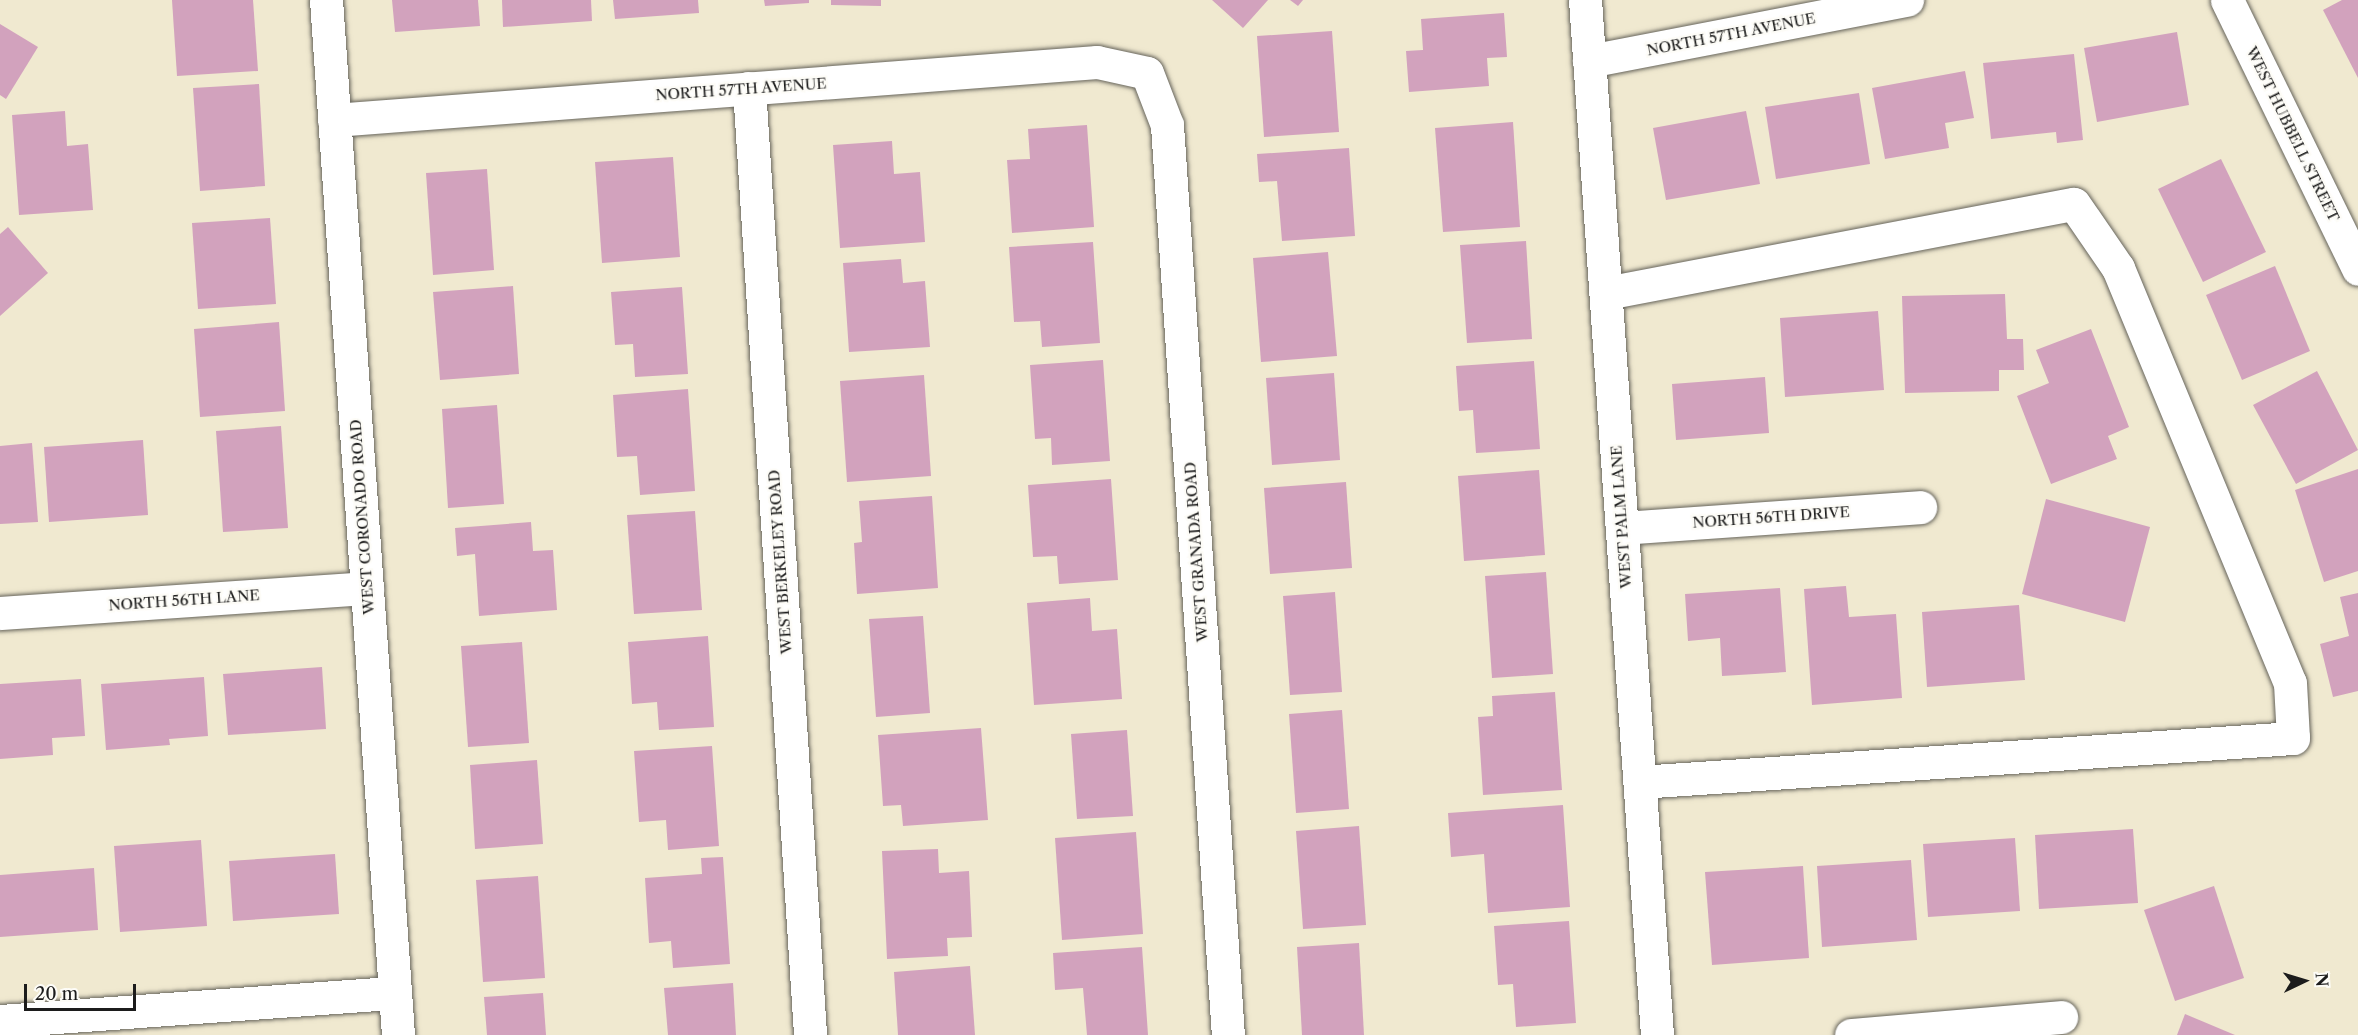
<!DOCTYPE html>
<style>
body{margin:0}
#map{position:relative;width:2358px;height:1035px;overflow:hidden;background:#f0e9d0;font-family:"Libre Caslon Text",serif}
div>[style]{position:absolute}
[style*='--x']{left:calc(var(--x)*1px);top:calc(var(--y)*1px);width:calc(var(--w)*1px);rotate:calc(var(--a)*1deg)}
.building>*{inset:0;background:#d2a2bd}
.roads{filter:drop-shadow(0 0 2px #66645b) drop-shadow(0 0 2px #66645b)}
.minor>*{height:33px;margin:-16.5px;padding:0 16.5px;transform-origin:16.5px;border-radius:16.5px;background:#fff}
span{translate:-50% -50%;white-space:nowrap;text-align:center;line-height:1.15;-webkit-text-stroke:4.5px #fdfcf7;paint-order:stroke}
.street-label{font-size:15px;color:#1c1c1c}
.north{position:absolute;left:2274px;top:951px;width:60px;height:60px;-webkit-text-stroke:4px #fdfcf7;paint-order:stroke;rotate:86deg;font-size:16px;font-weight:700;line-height:24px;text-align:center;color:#1c1c1c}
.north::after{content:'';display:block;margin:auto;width:21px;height:27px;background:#1c1c1c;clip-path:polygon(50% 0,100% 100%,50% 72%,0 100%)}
.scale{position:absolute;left:24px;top:984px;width:112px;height:27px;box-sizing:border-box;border:3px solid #1c1c1c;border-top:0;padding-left:8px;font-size:18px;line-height:21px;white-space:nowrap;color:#1c1c1c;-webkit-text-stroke:4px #fdfcf7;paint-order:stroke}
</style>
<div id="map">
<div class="building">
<i style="clip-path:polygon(172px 0,253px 0,258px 71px,177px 76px)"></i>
<i style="clip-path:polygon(392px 0,478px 0,480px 26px,395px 32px)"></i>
<i style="clip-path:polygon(502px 0,591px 0,592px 21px,503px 27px)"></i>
<i style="clip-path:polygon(613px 0,698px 0,699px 13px,615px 19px)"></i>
<i style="clip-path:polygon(764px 0,809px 0,809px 3px,765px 6px)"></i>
<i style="clip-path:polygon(831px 0,881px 0,881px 6px,831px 5px)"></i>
<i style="clip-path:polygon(1212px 0,1268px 0,1243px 28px)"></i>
<i style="clip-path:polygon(1290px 0,1303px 0,1298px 6px)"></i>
<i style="clip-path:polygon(2342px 0,2358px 0,2358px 78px,2323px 10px)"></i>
<i style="clip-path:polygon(1504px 13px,1507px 57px,1487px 58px,1489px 86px,1409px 92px,1406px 51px,1423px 50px,1421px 19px)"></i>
<i style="clip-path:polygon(0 24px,38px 47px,6px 99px,0 95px)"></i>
<i style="clip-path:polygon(1332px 31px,1339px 132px,1264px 137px,1257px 36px)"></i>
<i style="clip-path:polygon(2177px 32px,2189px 105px,2097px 122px,2084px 48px)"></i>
<i style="clip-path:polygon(2074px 54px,2083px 140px,2057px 143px,2056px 132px,1991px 139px,1983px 63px)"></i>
<i style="clip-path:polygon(1965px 71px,1974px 118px,1945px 123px,1949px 148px,1885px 159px,1872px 88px)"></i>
<i style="clip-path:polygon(259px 84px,265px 186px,200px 191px,193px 88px)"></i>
<i style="clip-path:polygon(1859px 93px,1870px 164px,1776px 179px,1765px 107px)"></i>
<i style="clip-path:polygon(65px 111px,67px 146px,88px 144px,93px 210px,19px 215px,12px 115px)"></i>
<i style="clip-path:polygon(1746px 111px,1760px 184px,1666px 200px,1653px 128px)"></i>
<i style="clip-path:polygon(1513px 122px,1520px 227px,1443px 232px,1435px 128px)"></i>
<i style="clip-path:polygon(1087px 125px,1094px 227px,1012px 233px,1007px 160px,1030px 159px,1028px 129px)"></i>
<i style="clip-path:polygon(892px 141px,894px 174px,920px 172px,925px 242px,840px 248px,833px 145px)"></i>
<i style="clip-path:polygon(1349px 148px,1355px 236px,1282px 241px,1277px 181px,1259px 182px,1257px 154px)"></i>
<i style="clip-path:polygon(673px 157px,680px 257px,602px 263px,595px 162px)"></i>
<i style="clip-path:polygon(2221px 159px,2266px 252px,2203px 282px,2158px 189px)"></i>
<i style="clip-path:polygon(487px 169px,494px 270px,433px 275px,426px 173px)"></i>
<i style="clip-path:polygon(270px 218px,276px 304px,198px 309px,192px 223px)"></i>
<i style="clip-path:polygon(8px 227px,48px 273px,0 316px,0 234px)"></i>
<i style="clip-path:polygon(1526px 241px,1532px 339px,1467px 343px,1460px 245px)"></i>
<i style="clip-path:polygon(1093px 242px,1100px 343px,1042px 347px,1040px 321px,1014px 322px,1009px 247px)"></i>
<i style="clip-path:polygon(1328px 252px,1337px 356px,1261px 362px,1253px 258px)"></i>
<i style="clip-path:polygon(901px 259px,903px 283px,925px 281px,930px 347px,849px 352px,843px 263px)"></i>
<i style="clip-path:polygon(2275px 266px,2310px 351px,2242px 380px,2206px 295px)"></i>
<i style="clip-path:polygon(513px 286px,519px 374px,440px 380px,433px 292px)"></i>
<i style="clip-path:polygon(682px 287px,688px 374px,635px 377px,633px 344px,615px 345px,611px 292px)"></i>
<i style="clip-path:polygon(2005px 294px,2007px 339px,2023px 339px,2024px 370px,1999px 370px,1999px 391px,1905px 393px,1902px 296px)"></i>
<i style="clip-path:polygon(1878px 311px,1884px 390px,1785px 397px,1780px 318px)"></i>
<i style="clip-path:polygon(279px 322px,285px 411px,200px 417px,194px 329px)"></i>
<i style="clip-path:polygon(2091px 329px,2129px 427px,2108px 436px,2117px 459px,2051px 484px,2017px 396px,2049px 383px,2036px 350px)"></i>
<i style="clip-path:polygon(1103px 360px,1110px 461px,1052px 465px,1051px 438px,1035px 439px,1030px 365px)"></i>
<i style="clip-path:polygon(1534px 361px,1540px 449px,1476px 453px,1473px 410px,1459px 411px,1456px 366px)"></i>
<i style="clip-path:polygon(2317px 371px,2358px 450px,2296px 484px,2253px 405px)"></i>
<i style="clip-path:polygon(1334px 373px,1340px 460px,1272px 465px,1266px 378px)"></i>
<i style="clip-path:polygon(924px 375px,931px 476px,847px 482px,840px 381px)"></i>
<i style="clip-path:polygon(1765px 377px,1769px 433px,1676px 440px,1672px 384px)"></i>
<i style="clip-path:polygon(688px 389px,695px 491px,640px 495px,637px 456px,617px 457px,613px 395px)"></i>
<i style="clip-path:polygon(497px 405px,504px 504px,448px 508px,442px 409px)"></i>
<i style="clip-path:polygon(281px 426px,288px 528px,223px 532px,216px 431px)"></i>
<i style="clip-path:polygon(143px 440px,148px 515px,49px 522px,44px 447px)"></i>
<i style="clip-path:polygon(32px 443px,38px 522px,0 524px,0 446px)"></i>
<i style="clip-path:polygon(2358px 469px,2358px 571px,2324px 582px,2295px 490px)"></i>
<i style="clip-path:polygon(1539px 470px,1545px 555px,1464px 561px,1458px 476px)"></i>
<i style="clip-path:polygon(1111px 479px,1118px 580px,1059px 584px,1057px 556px,1033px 557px,1028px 485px)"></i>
<i style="clip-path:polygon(1346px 482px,1352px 568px,1270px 574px,1264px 488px)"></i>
<i style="clip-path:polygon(932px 496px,938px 588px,857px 594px,854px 543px,862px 542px,859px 501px)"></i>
<i style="clip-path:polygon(2046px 499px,2150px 527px,2125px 622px,2022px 594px)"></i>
<i style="clip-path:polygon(695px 511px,702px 610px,634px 614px,627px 515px)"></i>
<i style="clip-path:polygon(531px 522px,533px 551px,553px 550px,557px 610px,479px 616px,475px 554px,457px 556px,455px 528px)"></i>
<i style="clip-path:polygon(1546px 572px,1553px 674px,1492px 678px,1485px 576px)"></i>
<i style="clip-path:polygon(1846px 586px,1849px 617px,1896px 614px,1902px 698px,1812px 705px,1804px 589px)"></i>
<i style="clip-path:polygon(1780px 588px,1786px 672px,1722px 676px,1720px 638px,1688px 641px,1685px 594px)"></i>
<i style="clip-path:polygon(1335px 592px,1342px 692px,1290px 695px,1283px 596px)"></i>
<i style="clip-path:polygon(2358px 593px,2358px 691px,2333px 697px,2320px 644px,2349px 636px,2340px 597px)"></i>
<i style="clip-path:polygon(1090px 598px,1092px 631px,1117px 629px,1122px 699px,1034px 705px,1027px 603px)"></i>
<i style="clip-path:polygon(2019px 605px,2025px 680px,1927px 687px,1922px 612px)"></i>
<i style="clip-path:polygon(923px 616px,930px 713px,876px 717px,869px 619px)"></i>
<i style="clip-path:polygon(708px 636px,714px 727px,659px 730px,657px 702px,632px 704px,628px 642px)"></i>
<i style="clip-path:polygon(522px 642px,529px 743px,468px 747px,461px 646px)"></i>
<i style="clip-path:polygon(322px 667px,326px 729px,228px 735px,223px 674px)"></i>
<i style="clip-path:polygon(204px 677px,208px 736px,169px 739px,170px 745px,106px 750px,101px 684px)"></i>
<i style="clip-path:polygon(81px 679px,85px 736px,52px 738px,53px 755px,0 759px,0 684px)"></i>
<i style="clip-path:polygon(1555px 692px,1562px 790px,1483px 795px,1478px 717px,1493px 716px,1492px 696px)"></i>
<i style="clip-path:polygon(1342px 710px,1349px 809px,1296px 813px,1289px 714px)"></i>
<i style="clip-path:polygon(981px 728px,988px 820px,903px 826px,901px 805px,883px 806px,878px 735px)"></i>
<i style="clip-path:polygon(1127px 730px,1133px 816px,1077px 819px,1071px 734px)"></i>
<i style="clip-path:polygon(712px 746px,719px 846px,668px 850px,666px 820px,639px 822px,634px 751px)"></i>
<i style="clip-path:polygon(537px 760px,543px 844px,475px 849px,470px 765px)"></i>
<i style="clip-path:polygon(1563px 805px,1570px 907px,1488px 913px,1484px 854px,1451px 857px,1448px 813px)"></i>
<i style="clip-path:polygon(1359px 826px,1366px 925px,1303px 929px,1296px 831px)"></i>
<i style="clip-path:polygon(2133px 829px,2138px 903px,2039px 909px,2035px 835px)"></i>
<i style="clip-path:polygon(1136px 832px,1143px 934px,1062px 940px,1055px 838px)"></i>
<i style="clip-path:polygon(2015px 838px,2020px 911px,1928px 917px,1923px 844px)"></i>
<i style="clip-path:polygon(201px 840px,207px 926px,120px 932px,114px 846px)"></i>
<i style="clip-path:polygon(938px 849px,939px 873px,969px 871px,972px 937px,947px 938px,948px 956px,887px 959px,882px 851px)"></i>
<i style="clip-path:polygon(335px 854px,339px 914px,233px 921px,229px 861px)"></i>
<i style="clip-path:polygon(723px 857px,730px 964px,673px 968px,671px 941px,649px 943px,645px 878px,702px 874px,701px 858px)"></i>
<i style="clip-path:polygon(1911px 860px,1917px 940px,1822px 947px,1817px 866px)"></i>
<i style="clip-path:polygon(1803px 866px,1809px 958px,1712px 965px,1705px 872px)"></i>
<i style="clip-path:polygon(94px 868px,98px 930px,0 937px,0 875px)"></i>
<i style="clip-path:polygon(538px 876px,545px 978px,483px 982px,476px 880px)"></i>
<i style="clip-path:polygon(2214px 886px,2244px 978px,2175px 1001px,2144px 910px)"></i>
<i style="clip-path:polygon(1569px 921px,1576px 1023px,1516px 1027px,1513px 984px,1498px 985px,1494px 926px)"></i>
<i style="clip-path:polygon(1359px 943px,1364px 1035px,1302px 1035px,1297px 947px)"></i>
<i style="clip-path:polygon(1142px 947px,1148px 1035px,1087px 1035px,1083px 988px,1055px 990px,1053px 953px)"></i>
<i style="clip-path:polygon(970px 966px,975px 1035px,898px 1035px,894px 972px)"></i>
<i style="clip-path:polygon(733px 983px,736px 1035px,668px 1035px,664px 988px)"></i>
<i style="clip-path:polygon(543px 993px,546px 1035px,487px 1035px,484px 997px)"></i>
<i style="clip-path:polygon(2185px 1014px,2235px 1035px,2177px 1035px)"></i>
</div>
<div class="roads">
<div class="minor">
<i style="--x:326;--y:0;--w:1038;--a:86.02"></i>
<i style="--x:1585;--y:0;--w:1038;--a:86.02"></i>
<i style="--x:2227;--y:0;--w:299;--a:64"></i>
<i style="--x:1589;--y:61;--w:324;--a:-10.9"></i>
<i style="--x:749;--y:88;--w:949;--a:86.31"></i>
<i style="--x:334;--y:120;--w:765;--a:-4.35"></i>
<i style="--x:1097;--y:62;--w:51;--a:12.4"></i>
<i style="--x:1147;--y:73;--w:56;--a:69"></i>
<i style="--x:1167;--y:125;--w:912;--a:86.17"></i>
<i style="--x:1606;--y:293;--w:476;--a:-10.8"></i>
<i style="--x:2074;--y:204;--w:78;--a:55.5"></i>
<i style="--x:2118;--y:268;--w:449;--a:67.5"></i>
<i style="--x:2290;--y:683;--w:55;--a:86.9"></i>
<i style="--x:2293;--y:738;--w:654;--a:176.15"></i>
<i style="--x:1622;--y:528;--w:299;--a:-4"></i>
<i style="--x:0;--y:613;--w:368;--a:-3.9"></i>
<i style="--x:0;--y:1021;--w:396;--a:-4.1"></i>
<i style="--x:1851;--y:1035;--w:211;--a:-4.9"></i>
</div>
</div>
<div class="street-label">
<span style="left:1731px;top:34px;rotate:-11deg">NORTH 57TH AVENUE</span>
<span style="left:741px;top:89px;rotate:-4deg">NORTH 57TH AVENUE</span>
<span style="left:2293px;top:134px;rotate:64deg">WEST HUBBELL STREET</span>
<span style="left:362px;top:517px;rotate:-94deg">WEST CORONADO ROAD</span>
<span style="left:1621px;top:517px;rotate:-94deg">WEST PALM LANE</span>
<span style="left:1771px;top:517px;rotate:-4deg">NORTH 56TH DRIVE</span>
<span style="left:1196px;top:552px;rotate:-94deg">WEST GRANADA ROAD</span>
<span style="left:780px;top:562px;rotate:-94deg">WEST BERKELEY ROAD</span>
<span style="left:184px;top:600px;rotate:-4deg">NORTH 56TH LANE</span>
</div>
<div class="north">N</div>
<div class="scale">20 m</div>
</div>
